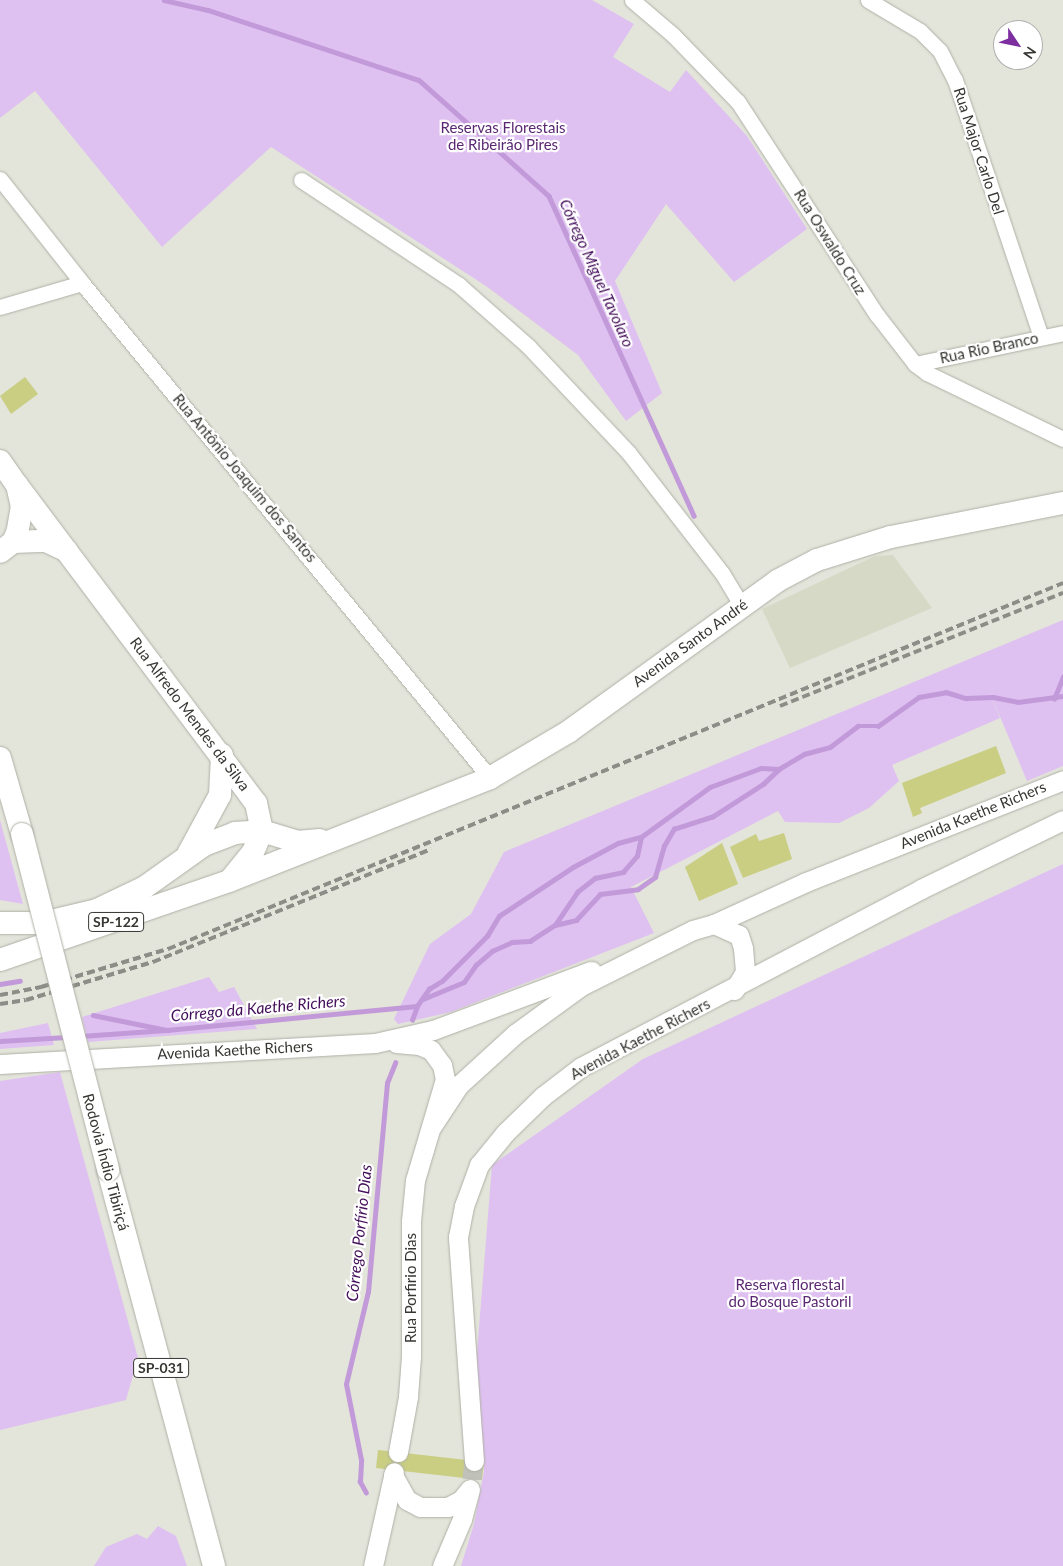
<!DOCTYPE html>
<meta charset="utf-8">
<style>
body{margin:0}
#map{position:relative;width:1063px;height:1566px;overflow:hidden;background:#e3e4da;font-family:Lato,sans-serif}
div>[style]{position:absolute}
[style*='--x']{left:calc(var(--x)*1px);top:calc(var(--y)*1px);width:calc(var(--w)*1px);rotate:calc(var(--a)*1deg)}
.built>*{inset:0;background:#d7d9c7}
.green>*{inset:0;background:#dfc1f1}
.stream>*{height:4.5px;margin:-2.25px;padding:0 2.25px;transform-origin:2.25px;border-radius:2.25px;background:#c29ad9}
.building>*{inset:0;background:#c9ce82}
.major-tunnel>*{height:19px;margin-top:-9.5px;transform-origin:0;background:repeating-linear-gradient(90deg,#c0c1b8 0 19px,transparent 0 28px)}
.roads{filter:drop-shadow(0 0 1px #afb0a6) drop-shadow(0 0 1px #afb0a6)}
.minor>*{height:15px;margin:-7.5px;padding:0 7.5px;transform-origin:7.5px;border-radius:7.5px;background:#fff}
.major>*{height:19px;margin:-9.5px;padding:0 9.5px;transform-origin:9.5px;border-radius:9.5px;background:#fff}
.highway>*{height:22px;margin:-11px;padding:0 11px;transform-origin:11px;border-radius:11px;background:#fff}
.rail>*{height:4px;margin-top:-2px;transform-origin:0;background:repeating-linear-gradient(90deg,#8c8d86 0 8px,transparent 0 12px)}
.bridges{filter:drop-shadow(0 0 1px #afb0a6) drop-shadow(0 0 1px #afb0a6)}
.highway-bridge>*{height:22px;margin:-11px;padding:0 11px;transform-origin:11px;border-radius:11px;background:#fff}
span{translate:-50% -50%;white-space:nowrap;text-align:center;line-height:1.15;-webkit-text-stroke:4.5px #fff;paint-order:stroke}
.shield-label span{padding:1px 4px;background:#fff;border:1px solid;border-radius:4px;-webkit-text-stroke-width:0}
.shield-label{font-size:14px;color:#363632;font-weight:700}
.park-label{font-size:15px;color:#5a2872}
.street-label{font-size:15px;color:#363632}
.water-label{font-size:16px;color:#440f5a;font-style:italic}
.north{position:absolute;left:993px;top:20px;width:50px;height:50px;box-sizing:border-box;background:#fff;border:1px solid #afafad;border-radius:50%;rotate:124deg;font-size:14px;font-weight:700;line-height:20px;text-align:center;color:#363632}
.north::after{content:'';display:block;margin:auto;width:18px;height:22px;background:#7d2fa0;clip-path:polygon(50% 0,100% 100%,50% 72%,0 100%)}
</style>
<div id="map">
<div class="built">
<i style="clip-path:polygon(893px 555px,932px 608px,790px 668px,762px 609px,875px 556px)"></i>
</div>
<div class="green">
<i style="clip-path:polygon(0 0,592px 0,634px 24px,613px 57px,670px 92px,686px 70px,747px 136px,807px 229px,734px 282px,666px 204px,615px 281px,662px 393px,626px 421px,578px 355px,486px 286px,271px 147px,162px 247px,35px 91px,0 118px)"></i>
<i style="clip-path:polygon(1063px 620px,1063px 766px,1027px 781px,988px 688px,1000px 718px,892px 765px,899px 781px,869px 808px,839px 823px,785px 822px,778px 811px,631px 887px,654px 933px,451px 1012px,398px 1024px,394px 1019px,430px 944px,471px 914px,504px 852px)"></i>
<i style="clip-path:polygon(0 820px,23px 904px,0 900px)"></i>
<i style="clip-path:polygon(1063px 864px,1063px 1566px,461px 1566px,474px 1524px,484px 1471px,476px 1365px,492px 1165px,643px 1059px)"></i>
<i style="clip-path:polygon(209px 977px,219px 992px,234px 987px,257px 1029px,88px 1042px,82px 1017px)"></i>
<i style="clip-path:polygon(48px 1023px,54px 1045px,0 1049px,0 1033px)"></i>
<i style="clip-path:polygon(60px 1072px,138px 1358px,126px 1400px,0 1430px,0 1081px)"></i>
<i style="clip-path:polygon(158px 1526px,176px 1536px,187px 1566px,94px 1566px,106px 1547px,137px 1534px,147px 1539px)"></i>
</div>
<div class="stream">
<i style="--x:164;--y:0;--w:45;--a:12.8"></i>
<i style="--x:208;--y:10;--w:222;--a:18.4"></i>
<i style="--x:419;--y:80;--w:174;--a:41.7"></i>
<i style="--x:549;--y:196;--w:351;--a:65.6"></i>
<i style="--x:1054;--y:699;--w:24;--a:-68"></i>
<i style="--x:555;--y:925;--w:22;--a:-13"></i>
<i style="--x:576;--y:920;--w:35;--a:-47"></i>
<i style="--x:600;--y:894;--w:38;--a:-7"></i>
<i style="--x:638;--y:889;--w:21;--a:-35"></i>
<i style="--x:655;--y:877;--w:32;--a:-74"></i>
<i style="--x:664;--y:846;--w:20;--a:-60"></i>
<i style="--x:674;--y:829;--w:40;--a:-18"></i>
<i style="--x:712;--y:817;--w:61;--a:-32.9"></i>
<i style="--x:763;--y:784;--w:22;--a:-43"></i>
<i style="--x:0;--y:984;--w:20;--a:-9"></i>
<i style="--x:423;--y:999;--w:44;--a:-22.5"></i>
<i style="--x:464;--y:982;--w:21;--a:-55"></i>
<i style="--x:476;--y:965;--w:21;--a:-41"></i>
<i style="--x:492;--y:951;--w:22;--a:-24"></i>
<i style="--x:512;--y:942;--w:18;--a:-3"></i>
<i style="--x:530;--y:941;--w:30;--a:-33"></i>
<i style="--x:555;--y:925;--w:40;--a:-56"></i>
<i style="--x:577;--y:892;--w:23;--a:-38"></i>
<i style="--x:595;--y:878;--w:29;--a:-12"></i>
<i style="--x:623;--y:872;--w:21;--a:-49"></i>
<i style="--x:637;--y:856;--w:19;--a:-78"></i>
<i style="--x:93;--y:1015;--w:76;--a:11.5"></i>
<i style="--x:167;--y:1030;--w:251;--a:-5.5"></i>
<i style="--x:417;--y:1006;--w:21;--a:-55"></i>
<i style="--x:429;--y:989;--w:15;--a:-32"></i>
<i style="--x:442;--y:981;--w:64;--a:-45"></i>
<i style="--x:487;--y:936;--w:23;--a:-59"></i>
<i style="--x:499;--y:916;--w:89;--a:-33.5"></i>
<i style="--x:573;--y:867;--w:51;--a:-28.1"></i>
<i style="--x:618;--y:843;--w:24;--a:-15"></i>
<i style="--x:641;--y:837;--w:85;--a:-35.9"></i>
<i style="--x:710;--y:787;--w:54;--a:-20.4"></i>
<i style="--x:761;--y:768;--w:18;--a:3"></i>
<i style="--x:779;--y:769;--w:29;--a:-31"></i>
<i style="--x:804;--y:754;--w:27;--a:-15"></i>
<i style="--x:830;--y:747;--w:35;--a:-37"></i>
<i style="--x:858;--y:726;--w:20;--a:0"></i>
<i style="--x:878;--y:726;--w:50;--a:-35.3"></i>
<i style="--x:919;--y:697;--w:27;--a:-10"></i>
<i style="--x:946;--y:692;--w:21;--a:17"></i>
<i style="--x:966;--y:698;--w:27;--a:-2"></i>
<i style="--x:993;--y:697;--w:25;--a:11"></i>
<i style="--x:1018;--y:702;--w:45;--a:-7.6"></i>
<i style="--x:412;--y:1020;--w:15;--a:-70"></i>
<i style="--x:81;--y:1036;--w:85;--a:-4"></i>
<i style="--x:0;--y:1041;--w:66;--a:-3.5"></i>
<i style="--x:366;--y:1493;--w:13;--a:-119"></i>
<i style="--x:360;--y:1482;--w:22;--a:-87"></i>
<i style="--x:361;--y:1460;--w:77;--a:-101.2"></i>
<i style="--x:346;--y:1384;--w:95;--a:-76.6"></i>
<i style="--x:368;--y:1292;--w:210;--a:-84.8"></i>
<i style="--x:387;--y:1083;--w:22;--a:-68"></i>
</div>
<div class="building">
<i style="clip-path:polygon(25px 377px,38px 394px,11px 414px,0 396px)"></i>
<i style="clip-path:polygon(996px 746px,1006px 773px,920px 808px,922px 813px,913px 817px,902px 783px)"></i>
<i style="clip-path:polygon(784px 833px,792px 859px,743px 878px,730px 847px,756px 834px,759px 841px)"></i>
<i style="clip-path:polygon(722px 843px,738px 884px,699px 901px,685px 867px)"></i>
<i style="clip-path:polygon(378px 1450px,484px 1462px,482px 1480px,376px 1468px)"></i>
</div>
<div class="major-tunnel">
<i style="--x:472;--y:1479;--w:18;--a:-84"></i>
</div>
<div class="roads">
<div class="minor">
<i style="--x:632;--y:0;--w:54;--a:40.5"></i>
<i style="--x:673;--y:35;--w:93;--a:45.9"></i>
<i style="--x:738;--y:102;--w:254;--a:56.9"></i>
<i style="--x:877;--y:315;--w:62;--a:52.2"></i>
<i style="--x:915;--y:364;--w:15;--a:37"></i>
<i style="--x:927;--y:373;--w:151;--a:25.9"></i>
<i style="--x:868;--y:0;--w:61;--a:30.8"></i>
<i style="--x:920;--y:31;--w:28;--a:45"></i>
<i style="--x:940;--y:51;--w:33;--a:63"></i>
<i style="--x:955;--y:80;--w:271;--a:71.5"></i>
<i style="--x:0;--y:179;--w:132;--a:51.7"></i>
<i style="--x:82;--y:283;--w:641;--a:50.5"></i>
<i style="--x:301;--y:180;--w:190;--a:33.6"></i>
<i style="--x:459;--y:285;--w:92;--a:41.5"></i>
<i style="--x:528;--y:346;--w:146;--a:46.7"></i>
<i style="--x:628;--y:452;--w:153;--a:52.2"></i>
<i style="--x:722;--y:573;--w:39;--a:59"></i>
<i style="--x:0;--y:307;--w:85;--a:-16.3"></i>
<i style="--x:915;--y:364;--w:151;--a:-11.8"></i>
</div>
<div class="major">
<i style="--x:714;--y:924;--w:27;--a:24"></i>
<i style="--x:739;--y:935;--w:14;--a:73"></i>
<i style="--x:743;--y:948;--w:24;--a:85"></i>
<i style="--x:745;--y:972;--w:21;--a:121"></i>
<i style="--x:396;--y:1043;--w:23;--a:5"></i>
<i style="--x:419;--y:1045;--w:13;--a:23"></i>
<i style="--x:431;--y:1050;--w:19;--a:54"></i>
<i style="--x:442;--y:1065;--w:14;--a:78"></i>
<i style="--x:445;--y:1079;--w:105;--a:106.5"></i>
<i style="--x:415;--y:1180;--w:41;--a:95.6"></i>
<i style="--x:411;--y:1221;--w:135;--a:90"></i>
<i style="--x:411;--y:1356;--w:41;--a:94.2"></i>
<i style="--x:408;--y:1397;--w:56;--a:100.3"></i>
<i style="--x:0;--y:1064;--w:376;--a:-3.2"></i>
<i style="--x:375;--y:1043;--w:59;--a:-12.6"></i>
<i style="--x:433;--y:1030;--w:169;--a:-20.5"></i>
<i style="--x:432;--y:1126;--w:49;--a:-56.6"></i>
<i style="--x:459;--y:1085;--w:76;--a:-42.3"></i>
<i style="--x:515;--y:1034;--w:82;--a:-36"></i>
<i style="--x:581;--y:986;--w:125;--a:-26.6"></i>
<i style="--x:693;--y:930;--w:22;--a:-16"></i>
<i style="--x:714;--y:924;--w:101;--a:-24.5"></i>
<i style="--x:806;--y:882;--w:277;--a:-21.6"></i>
<i style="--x:474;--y:1461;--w:225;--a:-94.1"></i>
<i style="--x:458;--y:1237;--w:32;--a:-79"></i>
<i style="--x:464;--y:1206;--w:44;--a:-69.9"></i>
<i style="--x:479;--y:1165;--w:41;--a:-50.9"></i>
<i style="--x:505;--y:1133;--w:53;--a:-44.2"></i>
<i style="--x:543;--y:1096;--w:48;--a:-37.3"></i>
<i style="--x:581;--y:1067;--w:384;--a:-27.6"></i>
<i style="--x:921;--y:889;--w:158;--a:-25.9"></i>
<i style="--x:393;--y:1475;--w:29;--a:61"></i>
<i style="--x:407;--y:1500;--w:15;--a:28"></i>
<i style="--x:420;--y:1507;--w:28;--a:0"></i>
<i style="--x:448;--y:1507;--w:15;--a:-28"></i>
<i style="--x:461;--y:1500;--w:14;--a:-51"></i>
<i style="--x:373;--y:1566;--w:96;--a:-77.4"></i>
<i style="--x:442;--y:1566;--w:51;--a:-66.9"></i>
<i style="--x:462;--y:1519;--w:30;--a:-75"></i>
</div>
<div class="highway">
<i style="--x:0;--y:461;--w:29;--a:55"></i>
<i style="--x:17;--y:485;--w:22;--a:77"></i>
<i style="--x:22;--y:506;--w:27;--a:100"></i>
<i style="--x:17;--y:533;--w:10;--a:114"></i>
<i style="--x:13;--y:542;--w:16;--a:142"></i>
<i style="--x:17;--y:485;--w:398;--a:53.1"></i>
<i style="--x:256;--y:803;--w:29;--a:78"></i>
<i style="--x:262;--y:831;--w:23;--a:113"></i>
<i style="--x:253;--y:852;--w:36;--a:129"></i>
<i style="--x:13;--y:542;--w:33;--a:-2"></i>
<i style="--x:46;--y:541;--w:23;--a:25"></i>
<i style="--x:0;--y:758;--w:79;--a:73.9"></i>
<i style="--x:188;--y:854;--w:67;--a:-61.5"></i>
<i style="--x:220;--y:795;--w:40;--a:-87.1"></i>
<i style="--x:0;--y:923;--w:43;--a:0"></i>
<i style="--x:43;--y:923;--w:56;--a:-13.5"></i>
<i style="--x:97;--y:910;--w:53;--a:-25.6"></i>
<i style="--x:145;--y:887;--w:72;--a:-35.4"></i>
<i style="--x:204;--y:845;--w:33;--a:-21"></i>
<i style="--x:235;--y:833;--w:27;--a:-4"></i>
<i style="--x:262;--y:831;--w:37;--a:17"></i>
<i style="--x:297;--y:842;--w:23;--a:-5"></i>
<i style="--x:0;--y:960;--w:242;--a:-19"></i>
<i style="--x:229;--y:881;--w:281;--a:-21.5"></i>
<i style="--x:490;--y:778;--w:91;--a:-30.5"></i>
<i style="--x:568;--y:732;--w:258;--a:-35.8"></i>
<i style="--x:777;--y:581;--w:45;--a:-27.7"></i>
<i style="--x:817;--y:560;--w:77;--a:-17.3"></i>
<i style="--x:891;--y:537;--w:175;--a:-11.2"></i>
<i style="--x:108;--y:1170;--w:410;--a:75"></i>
</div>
</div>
<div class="rail">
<i style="--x:780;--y:706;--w:305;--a:-21.8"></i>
<i style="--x:0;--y:995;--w:42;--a:-11"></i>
<i style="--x:41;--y:987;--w:133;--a:-16.7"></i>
<i style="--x:168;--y:949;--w:967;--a:-22.24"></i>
<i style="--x:0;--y:1004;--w:26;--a:-9"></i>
<i style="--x:26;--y:1000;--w:133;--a:-16.7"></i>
<i style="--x:153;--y:962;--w:300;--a:-22.1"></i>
</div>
<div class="bridges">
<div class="highway-bridge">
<i style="--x:22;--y:834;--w:347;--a:75.6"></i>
</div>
</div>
<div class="shield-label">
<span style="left:116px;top:922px">SP-122</span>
<span style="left:161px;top:1368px">SP-031</span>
</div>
<div class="park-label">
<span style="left:503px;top:136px">Reservas Florestais<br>de Ribeirão Pires</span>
<span style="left:790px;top:1293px">Reserva florestal<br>do Bosque Pastoril</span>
</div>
<div class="street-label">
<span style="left:979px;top:151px;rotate:72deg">Rua Major Carlo Del</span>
<span style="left:830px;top:242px;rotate:58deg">Rua Oswaldo Cruz</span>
<span style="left:989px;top:348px;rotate:-12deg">Rua Rio Branco</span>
<span style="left:245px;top:478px;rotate:50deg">Rua Antônio Joaquim dos Santos</span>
<span style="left:690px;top:643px;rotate:-36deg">Avenida Santo André</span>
<span style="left:190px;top:714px;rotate:53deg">Rua Alfredo Mendes da Silva</span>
<span style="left:973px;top:815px;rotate:-22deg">Avenida Kaethe Richers</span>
<span style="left:640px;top:1039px;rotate:-28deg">Avenida Kaethe Richers</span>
<span style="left:235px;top:1050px;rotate:-3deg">Avenida Kaethe Richers</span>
<span style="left:106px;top:1162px;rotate:75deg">Rodovia Índio Tibiriçá</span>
<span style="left:411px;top:1288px;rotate:-90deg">Rua Porfirio Dias</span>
</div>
<div class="water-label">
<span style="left:597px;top:273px;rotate:66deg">Córrego Miguel Tavolaro</span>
<span style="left:258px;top:1008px;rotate:-5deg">Córrego da Kaethe Richers</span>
<span style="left:359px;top:1233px;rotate:-84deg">Córrego Porfírio Dias</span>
</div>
<div class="north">N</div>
</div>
